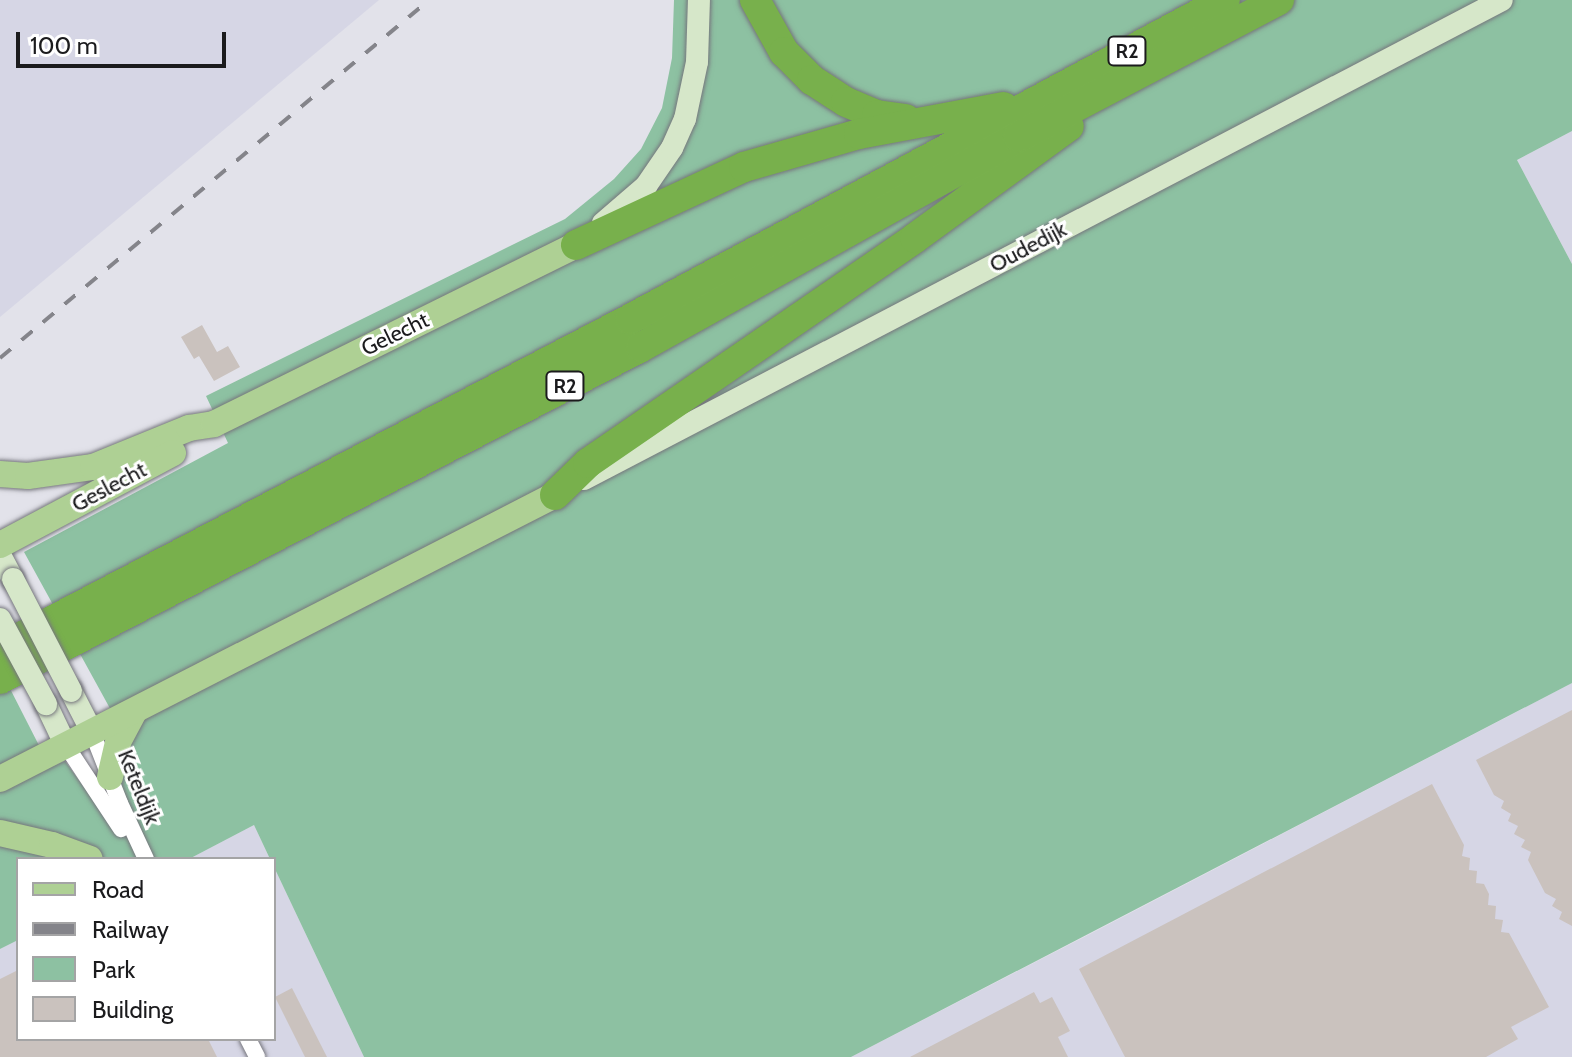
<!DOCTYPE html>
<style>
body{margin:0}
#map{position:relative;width:1572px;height:1057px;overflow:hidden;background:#e2e2ea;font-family:Cabin,sans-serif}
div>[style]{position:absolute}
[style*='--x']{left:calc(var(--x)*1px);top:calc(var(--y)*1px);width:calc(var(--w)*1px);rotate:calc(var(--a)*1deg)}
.built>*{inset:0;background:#d6d6e5}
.green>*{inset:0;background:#8dc1a2}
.building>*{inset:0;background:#cac2be}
.roads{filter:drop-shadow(0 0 2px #76767d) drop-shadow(0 0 2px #76767d)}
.street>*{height:16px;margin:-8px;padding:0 8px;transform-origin:8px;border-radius:8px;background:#fff}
.secondary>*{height:22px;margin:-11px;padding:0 11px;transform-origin:11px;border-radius:11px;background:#d6e7c9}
.primary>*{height:26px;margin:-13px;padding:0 13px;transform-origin:13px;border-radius:13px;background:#aed094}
.highway>*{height:30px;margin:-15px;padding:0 15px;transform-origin:15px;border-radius:15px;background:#78b04c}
.rail>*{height:4px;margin-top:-2px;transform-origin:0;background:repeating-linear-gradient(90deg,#84848a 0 14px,transparent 0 28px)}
.bridges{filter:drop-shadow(0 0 2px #76767d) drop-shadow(0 0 2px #76767d)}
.secondary-bridge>*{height:22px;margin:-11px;padding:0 11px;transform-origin:11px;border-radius:11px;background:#d6e7c9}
span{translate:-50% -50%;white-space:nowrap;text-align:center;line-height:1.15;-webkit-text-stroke:6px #fff;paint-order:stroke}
.shield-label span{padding:2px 6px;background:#fff;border:2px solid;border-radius:6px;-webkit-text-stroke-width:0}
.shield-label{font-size:20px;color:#1b1b1d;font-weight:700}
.street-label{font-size:22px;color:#1b1b1d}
.legend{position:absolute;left:16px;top:857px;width:260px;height:184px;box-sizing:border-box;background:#fff;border:2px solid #a4a4a5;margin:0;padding:10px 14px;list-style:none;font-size:24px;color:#1b1b1d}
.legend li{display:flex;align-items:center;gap:16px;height:40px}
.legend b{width:40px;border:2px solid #a4a4a5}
.scale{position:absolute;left:16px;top:32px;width:210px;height:36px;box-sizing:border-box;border:4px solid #1b1b1d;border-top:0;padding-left:10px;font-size:24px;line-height:28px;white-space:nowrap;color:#1b1b1d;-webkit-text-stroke:6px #fff;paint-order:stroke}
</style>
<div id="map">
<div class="built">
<i style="clip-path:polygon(0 0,379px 0,0 317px)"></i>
<i style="clip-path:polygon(1572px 131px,1572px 264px,1517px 160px)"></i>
<i style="clip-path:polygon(1572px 683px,1572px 1057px,851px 1057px,1092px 933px)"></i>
<i style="clip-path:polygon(254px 825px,270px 859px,189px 859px)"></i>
<i style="clip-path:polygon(274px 867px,364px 1057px,0 1057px,0 949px,18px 940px,18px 1039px,274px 1039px)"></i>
</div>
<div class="green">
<i style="clip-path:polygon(674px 0,1572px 0,1572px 131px,1517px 160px,1572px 264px,1572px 683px,851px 1057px,364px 1057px,274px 867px,274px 859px,270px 859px,254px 825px,189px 859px,18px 859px,18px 940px,0 949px,0 669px,50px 767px,65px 761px,106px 818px,129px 743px,24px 552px,228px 443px,206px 396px,565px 219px,614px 179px,641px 149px,662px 108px,672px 58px)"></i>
</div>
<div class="building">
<i style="clip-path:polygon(202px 325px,217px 352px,228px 346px,240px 367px,214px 381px,199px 356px,194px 359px,181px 337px)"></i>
<i style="clip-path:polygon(1572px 710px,1572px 926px,1559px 919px,1562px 912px,1552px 906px,1556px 899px,1545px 893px,1528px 860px,1531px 852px,1521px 847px,1525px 840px,1514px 834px,1518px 826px,1508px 821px,1511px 814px,1501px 808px,1504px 801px,1494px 795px,1476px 760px)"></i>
<i style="clip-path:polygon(1432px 784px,1464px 845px,1462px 856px,1470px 858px,1469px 870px,1477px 871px,1476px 883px,1484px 884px,1489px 894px,1488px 905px,1496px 906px,1495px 919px,1503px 920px,1501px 932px,1509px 933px,1549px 1007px,1511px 1027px,1518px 1039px,1486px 1057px,1125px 1057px,1079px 969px)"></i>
<i style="clip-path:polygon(18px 970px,18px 1039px,208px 1039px,217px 1057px,0 1057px,0 979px)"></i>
<i style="clip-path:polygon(292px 988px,327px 1057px,305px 1057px,275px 997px)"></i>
<i style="clip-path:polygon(1034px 992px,1040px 1003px,1052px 997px,1070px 1031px,1058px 1037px,1068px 1057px,910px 1057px)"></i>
</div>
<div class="roads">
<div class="street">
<i style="--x:92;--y:732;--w:76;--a:68.5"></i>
<i style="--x:120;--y:803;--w:62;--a:65.1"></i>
<i style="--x:65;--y:744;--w:102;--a:56.6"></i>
<i style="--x:248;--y:1039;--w:20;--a:63"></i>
</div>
<div class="secondary">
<i style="--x:603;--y:223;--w:57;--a:-40.7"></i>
<i style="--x:646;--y:186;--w:46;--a:-55.6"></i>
<i style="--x:672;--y:148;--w:32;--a:-66"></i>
<i style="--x:685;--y:119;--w:58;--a:-78.1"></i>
<i style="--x:697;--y:62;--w:62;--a:-88.2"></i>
<i style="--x:584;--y:479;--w:1035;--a:-27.55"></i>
<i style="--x:0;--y:555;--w:27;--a:62"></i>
<i style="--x:71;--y:691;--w:46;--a:62.9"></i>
<i style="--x:46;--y:704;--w:44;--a:64.6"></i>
</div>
<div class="primary">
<i style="--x:0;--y:474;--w:28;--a:4"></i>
<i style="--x:28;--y:476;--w:66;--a:-7.9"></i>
<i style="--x:93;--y:467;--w:104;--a:-22.1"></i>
<i style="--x:189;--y:428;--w:25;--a:-9"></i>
<i style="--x:214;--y:424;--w:404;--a:-26.3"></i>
<i style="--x:0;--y:545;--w:196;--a:-28"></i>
<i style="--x:110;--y:777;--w:36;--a:-77"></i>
<i style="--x:118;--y:742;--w:34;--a:-62"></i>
<i style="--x:0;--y:779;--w:623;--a:-27.1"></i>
<i style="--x:0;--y:833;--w:53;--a:13"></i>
<i style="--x:52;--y:845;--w:40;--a:20.2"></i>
</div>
<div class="highway">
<i style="--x:755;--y:0;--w:60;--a:60.9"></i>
<i style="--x:784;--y:52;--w:40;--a:45"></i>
<i style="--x:812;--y:80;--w:40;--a:32.9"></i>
<i style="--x:846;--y:102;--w:34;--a:23"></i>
<i style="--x:877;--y:115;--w:29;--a:8"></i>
<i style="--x:576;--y:245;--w:185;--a:-24.9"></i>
<i style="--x:744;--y:167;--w:120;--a:-16"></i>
<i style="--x:859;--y:134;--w:147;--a:-10.6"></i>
<i style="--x:555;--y:495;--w:46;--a:-44.1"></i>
<i style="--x:588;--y:463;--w:397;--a:-34.5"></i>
<i style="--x:915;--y:238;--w:190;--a:-36"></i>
<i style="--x:0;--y:648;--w:711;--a:-27.57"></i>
<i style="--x:630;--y:319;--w:675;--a:-28.2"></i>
<i style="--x:0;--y:679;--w:722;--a:-27.38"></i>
<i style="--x:641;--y:347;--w:432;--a:-29.1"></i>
<i style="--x:1018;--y:137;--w:295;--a:-27.7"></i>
</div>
</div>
<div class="rail">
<i style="--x:0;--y:358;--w:559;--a:-39.84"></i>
</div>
<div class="bridges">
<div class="secondary-bridge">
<i style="--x:13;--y:579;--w:126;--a:62.6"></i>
<i style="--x:0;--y:619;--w:97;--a:61.6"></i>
</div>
</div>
<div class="shield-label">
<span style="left:1127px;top:51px">R2</span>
<span style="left:565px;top:386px">R2</span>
</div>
<div class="street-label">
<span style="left:1028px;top:247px;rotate:-28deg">Oudedijk</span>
<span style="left:395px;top:334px;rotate:-26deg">Gelecht</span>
<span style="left:109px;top:487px;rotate:-28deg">Geslecht</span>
<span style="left:139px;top:787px;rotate:68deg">Keteldijk</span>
</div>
<ul class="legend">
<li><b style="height:10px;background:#aed094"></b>Road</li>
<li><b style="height:10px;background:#84848a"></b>Railway</li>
<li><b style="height:22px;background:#8dc1a2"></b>Park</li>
<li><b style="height:22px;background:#cac2be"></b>Building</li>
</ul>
<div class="scale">100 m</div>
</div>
